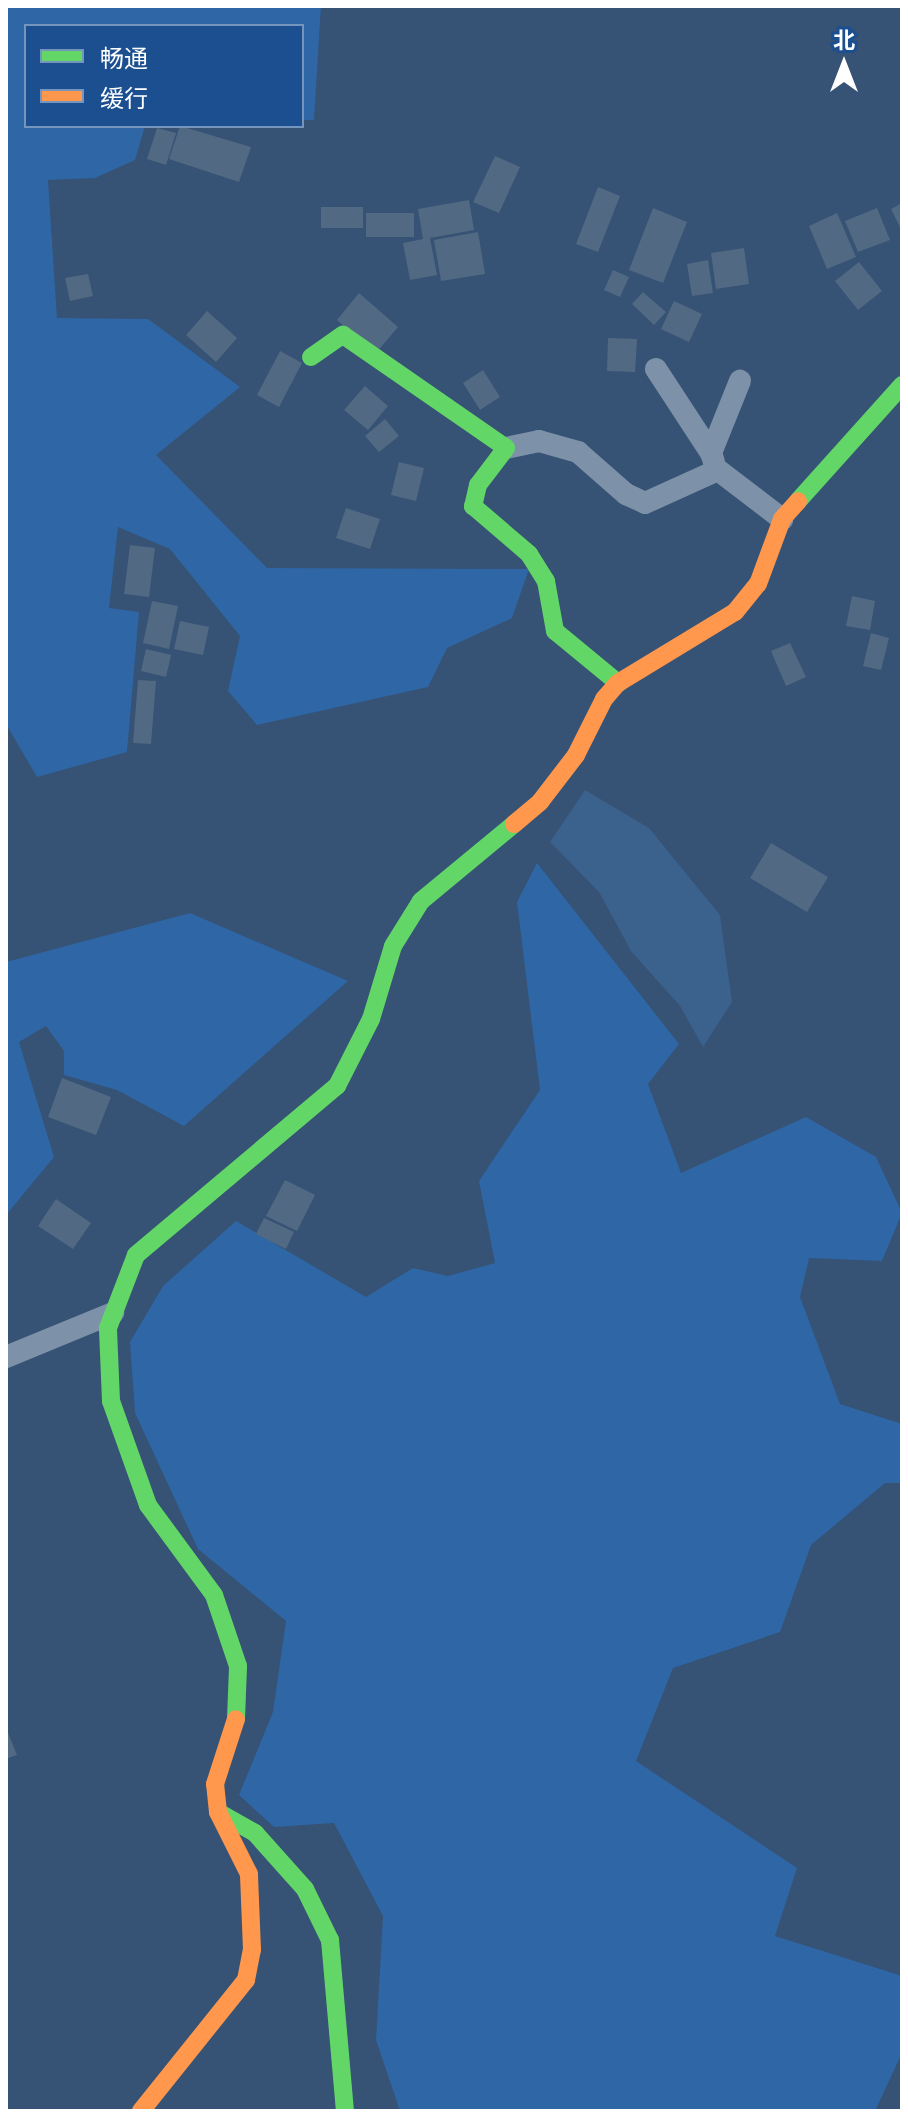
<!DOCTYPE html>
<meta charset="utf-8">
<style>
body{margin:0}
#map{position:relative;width:908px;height:2117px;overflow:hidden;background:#365274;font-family:"Asap Condensed","Noto Sans SC",sans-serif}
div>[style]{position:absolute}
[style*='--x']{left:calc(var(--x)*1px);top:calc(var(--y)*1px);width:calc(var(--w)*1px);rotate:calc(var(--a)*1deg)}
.green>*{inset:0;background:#2f66a5}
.water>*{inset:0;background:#3b618d}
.building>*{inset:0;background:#526984}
.street>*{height:22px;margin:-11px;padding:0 11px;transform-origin:11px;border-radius:11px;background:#7d92a8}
.fast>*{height:18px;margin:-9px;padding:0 9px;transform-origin:9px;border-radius:9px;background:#63d668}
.slow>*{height:18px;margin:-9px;padding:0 9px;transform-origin:9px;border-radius:9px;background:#ff974d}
span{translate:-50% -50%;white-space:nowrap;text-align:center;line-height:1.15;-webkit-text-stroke:6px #1b4f8f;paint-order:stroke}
.frame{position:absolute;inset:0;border:8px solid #fff;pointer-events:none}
.legend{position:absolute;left:24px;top:24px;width:280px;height:104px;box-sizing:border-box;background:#1b4f8f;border:2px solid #7695bc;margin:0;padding:10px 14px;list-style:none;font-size:24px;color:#fff}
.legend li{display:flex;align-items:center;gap:16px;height:40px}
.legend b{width:40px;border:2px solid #7695bc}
.north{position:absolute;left:804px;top:24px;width:80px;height:80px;-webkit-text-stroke:6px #1b4f8f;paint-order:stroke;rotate:0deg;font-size:22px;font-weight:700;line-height:32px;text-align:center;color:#fff}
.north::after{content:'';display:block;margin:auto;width:28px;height:36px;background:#fff;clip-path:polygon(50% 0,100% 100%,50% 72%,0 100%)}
</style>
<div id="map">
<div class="green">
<i style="clip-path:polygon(6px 6px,321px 6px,314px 120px,302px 120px,302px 26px,26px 26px,26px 126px,145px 126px,135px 160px,95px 178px,48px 180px,57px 318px,148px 319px,240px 387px,156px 455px,267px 568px,529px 569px,512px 618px,447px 648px,428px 687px,257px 725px,228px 691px,240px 636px,170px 549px,118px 527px,109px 608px,139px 612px,127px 752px,37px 777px,6px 724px)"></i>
<i style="clip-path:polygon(537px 863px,679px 1044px,648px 1084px,681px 1173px,806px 1117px,876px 1157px,902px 1213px,882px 1261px,809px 1258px,800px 1297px,840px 1404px,902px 1424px,902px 1483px,885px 1483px,811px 1545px,780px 1632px,673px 1668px,636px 1761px,797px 1868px,775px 1936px,902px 1976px,902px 2053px,875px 2111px,400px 2111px,376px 2040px,383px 1916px,334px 1823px,274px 1827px,239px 1795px,273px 1712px,286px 1621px,198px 1549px,135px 1413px,130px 1342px,163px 1286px,236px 1221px,366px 1297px,413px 1268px,448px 1276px,495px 1263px,479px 1181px,540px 1090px,517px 902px)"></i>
<i style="clip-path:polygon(190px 913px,348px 981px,184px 1126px,117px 1090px,64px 1075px,64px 1051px,46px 1026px,19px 1042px,54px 1157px,6px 1215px,6px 962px)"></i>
</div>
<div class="water">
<i style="clip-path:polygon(585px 790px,649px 828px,720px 915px,732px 1002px,703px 1047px,680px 1006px,631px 951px,599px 892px,550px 842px)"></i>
</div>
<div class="building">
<i style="clip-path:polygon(180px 126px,251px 147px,239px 182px,169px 159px)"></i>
<i style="clip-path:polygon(157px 128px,176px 133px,166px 165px,147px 159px)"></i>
<i style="clip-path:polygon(495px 156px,520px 167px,499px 213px,473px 202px)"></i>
<i style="clip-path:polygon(598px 187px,620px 196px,598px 252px,576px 244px)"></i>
<i style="clip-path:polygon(469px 200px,474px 230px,430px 238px,437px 275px,410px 280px,403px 243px,423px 239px,418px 209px)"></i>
<i style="clip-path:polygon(902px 203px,902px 231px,891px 209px)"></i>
<i style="clip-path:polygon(321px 207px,363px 207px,363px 228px,321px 228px)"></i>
<i style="clip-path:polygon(653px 208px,687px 222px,663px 283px,629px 270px)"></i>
<i style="clip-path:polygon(877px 208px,890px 240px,858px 252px,845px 221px)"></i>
<i style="clip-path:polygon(366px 213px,414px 213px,414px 237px,366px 237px)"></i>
<i style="clip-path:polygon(837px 213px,856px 257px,827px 269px,809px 226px)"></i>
<i style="clip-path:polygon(478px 232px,485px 274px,441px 281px,434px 240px)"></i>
<i style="clip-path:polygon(744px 248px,749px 284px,716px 289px,711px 253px)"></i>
<i style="clip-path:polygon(708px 260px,713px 293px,692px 296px,687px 264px)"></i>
<i style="clip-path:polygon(859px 262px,882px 291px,858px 310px,835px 281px)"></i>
<i style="clip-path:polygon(613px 270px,629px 277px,620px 297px,604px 290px)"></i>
<i style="clip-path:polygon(88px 274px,93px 296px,70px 301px,65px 278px)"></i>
<i style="clip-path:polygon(643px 292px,666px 312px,654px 325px,632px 304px)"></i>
<i style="clip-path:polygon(359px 293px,398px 327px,376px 353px,337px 320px)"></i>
<i style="clip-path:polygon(674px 301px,702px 314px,689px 342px,661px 329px)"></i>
<i style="clip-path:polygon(207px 311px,237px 338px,216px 362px,186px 335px)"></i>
<i style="clip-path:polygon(608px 338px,637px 339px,635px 372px,607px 371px)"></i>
<i style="clip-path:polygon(280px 351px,302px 363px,279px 407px,257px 395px)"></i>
<i style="clip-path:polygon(483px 370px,500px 397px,480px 410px,463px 383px)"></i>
<i style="clip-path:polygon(365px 386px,388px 406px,368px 430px,344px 410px)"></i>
<i style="clip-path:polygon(385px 419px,399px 436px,379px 452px,365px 436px)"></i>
<i style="clip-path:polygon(399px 462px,424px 468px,416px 501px,391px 495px)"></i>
<i style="clip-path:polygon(346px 508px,380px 519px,370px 549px,336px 538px)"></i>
<i style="clip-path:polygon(130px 545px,155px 548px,149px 597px,124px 594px)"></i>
<i style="clip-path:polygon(852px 596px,875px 601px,870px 630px,846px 626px)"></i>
<i style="clip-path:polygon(152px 601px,178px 606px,169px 649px,143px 643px)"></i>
<i style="clip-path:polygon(180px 621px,209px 627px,203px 655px,174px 649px)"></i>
<i style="clip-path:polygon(871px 633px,889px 638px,881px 670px,863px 666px)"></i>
<i style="clip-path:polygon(790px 643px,806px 677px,786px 686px,771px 651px)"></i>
<i style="clip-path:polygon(146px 649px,171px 655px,166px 677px,141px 671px)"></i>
<i style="clip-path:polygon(138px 680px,156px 681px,151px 744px,133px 743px)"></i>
<i style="clip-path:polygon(771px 843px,828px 877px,807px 912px,750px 878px)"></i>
<i style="clip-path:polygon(62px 1078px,111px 1097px,96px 1135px,48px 1117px)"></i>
<i style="clip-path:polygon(285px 1180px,315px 1195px,297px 1231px,266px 1216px)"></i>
<i style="clip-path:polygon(56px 1199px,91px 1223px,73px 1249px,38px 1226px)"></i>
<i style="clip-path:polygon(264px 1218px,294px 1232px,286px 1249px,256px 1234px)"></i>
<i style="clip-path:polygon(6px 1728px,17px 1755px,6px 1759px)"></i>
</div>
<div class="street">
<i style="--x:656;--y:369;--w:100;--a:56.8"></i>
<i style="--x:506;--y:448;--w:34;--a:-12"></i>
<i style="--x:539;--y:441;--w:41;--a:15.8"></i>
<i style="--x:578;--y:452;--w:64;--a:41.2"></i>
<i style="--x:626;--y:494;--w:21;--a:25"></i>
<i style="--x:645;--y:503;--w:80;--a:-24.3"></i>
<i style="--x:718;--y:470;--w:81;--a:37.4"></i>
<i style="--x:714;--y:462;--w:9;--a:-108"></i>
<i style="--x:711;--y:453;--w:78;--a:-68.1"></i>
<i style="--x:6;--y:1357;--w:116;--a:-22.4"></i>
</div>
<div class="fast">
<i style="--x:311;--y:357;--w:39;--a:-35"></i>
<i style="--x:343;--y:335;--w:198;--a:34.7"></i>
<i style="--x:506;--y:448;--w:46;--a:127.1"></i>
<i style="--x:478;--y:485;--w:22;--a:103"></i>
<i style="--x:473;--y:506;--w:74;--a:40.6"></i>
<i style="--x:529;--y:554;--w:32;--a:58"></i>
<i style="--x:546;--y:581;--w:51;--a:79.8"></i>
<i style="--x:555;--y:631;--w:82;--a:39.5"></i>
<i style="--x:798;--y:501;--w:156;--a:-48.1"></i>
<i style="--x:236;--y:1719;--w:53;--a:-87.8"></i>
<i style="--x:238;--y:1666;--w:75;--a:-108.7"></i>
<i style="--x:214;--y:1595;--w:112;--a:-126.3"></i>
<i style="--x:148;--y:1505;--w:110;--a:-109.6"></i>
<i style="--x:111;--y:1401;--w:73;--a:-92.4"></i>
<i style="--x:108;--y:1328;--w:78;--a:-69"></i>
<i style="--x:136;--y:1255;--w:263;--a:-40.1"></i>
<i style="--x:337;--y:1086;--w:75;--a:-63.1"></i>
<i style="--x:371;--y:1019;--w:76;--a:-73.2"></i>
<i style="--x:393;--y:946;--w:53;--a:-58.1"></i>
<i style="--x:421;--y:901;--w:121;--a:-39.6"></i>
<i style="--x:218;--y:1812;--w:43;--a:29.6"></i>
<i style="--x:255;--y:1833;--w:75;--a:48.2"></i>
<i style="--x:305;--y:1889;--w:57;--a:63.9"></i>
<i style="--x:330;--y:1940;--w:172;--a:85"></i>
</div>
<div class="slow">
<i style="--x:514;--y:824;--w:34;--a:-40"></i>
<i style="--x:540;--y:802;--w:59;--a:-52.5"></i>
<i style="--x:576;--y:755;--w:63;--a:-63.4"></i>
<i style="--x:604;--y:699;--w:21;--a:-49"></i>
<i style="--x:618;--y:683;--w:137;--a:-31.3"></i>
<i style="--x:735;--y:612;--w:36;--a:-51"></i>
<i style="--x:758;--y:584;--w:69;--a:-69.7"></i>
<i style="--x:782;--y:519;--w:24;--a:-48"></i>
<i style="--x:141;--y:2111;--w:168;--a:-51.3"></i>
<i style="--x:246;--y:1980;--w:31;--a:-79"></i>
<i style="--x:252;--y:1950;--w:76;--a:-92.3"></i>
<i style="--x:249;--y:1874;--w:69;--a:-116.6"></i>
<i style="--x:218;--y:1812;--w:28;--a:-96"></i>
<i style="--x:215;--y:1784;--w:68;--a:-72.1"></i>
</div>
<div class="frame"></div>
<ul class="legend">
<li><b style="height:10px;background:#63d668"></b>畅通</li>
<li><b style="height:10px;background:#ff974d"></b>缓行</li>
</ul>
<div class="north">北</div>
</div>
